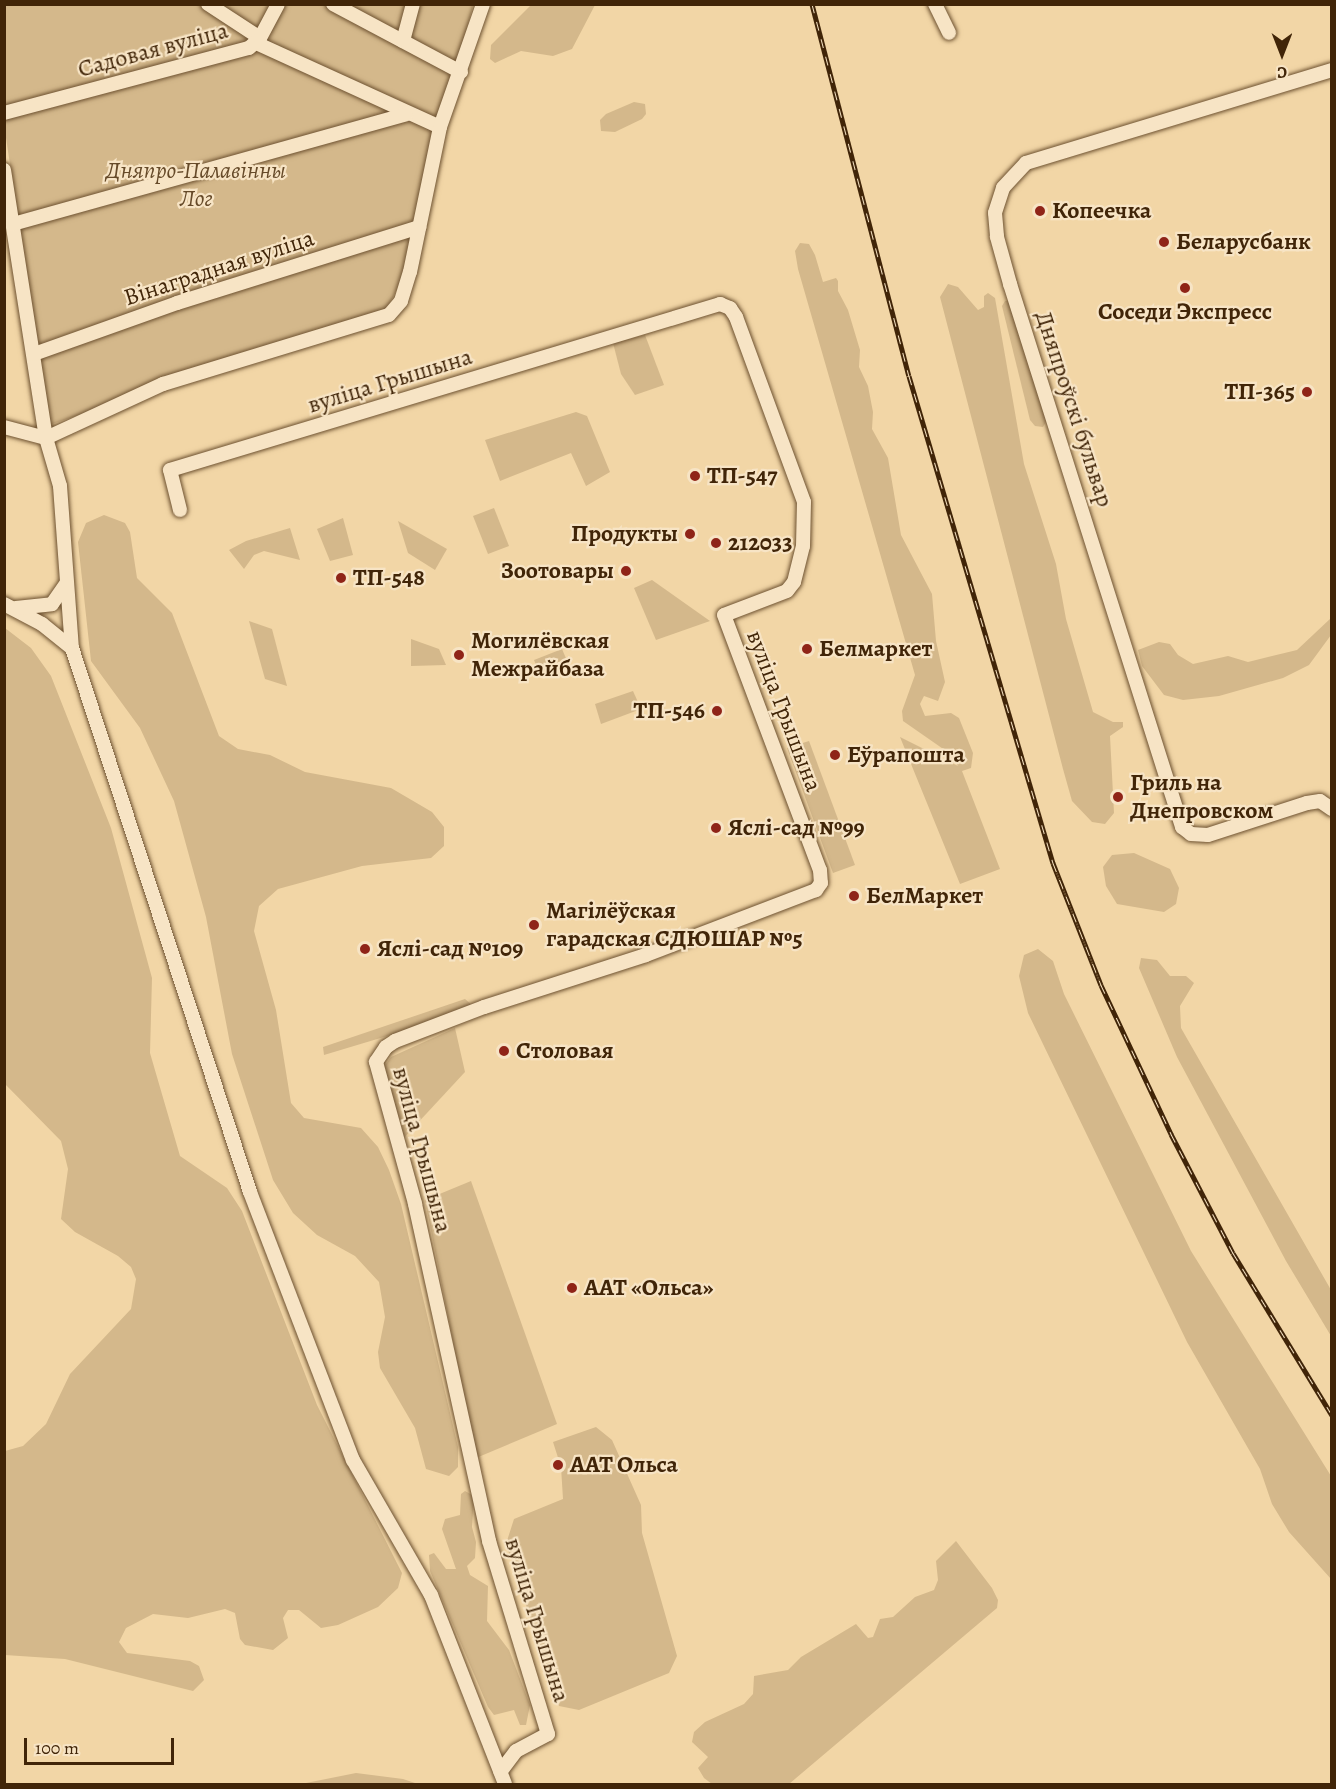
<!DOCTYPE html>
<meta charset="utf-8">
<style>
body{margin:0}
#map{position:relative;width:1336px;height:1789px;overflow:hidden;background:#f2d6a6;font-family:Alegreya,serif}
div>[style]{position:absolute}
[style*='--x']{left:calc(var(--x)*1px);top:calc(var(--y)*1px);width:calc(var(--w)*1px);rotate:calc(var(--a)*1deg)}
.green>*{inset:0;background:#d4b88b}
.roads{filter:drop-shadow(0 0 2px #6d5130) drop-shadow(0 0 2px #6d5130)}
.minor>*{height:14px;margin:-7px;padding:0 7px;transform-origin:7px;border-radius:7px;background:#f7e4c5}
.rail>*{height:5px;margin-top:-2.5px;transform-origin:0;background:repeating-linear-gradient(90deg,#f7e4c5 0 9px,#412508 0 18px);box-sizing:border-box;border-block:2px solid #412508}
.dots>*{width:16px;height:16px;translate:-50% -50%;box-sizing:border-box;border:3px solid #f7e4c5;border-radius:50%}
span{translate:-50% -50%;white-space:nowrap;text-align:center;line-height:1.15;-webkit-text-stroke:4.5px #f7e4c5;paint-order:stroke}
.street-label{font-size:24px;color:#412508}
.park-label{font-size:24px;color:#664a29;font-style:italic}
.poi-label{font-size:24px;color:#412508;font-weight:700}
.left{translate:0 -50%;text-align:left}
.right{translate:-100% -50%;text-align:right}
.frame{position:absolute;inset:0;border:6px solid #412508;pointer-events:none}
.north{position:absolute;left:1252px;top:24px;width:60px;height:60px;-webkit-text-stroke:4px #f7e4c5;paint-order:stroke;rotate:180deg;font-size:16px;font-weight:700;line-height:24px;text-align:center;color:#412508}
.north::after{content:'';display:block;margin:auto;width:21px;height:27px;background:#412508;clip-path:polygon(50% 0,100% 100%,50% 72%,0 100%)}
.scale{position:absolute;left:24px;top:1738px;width:150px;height:27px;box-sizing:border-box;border:3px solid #412508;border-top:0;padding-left:8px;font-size:18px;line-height:21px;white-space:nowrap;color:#412508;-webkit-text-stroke:4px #f7e4c5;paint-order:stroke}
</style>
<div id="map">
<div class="green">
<i style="clip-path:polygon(532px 4px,595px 5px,572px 49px,553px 56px,521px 51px,495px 63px,490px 59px,491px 45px)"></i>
<i style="clip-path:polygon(4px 5px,473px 5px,404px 276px,385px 312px,49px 425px,5px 131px)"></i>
<i style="clip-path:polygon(634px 102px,645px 104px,646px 114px,642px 119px,615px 132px,601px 131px,600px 120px,606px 114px)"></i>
<i style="clip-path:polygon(800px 243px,809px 244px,815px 255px,823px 282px,836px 278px,838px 281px,838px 291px,848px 310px,860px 350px,859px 367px,868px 386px,873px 412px,872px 429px,888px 458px,901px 535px,932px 594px,936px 641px,945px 682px,938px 701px,924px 696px,920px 704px,925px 716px,951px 713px,959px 718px,973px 753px,971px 768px,962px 771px,1000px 869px,960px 884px,900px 737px,958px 766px,949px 753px,903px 721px,902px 711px,915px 675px,798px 269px,795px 251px)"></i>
<i style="clip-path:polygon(948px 284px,958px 287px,978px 310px,984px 307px,984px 296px,988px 293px,995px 298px,1024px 464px,1056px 564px,1066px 619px,1093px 712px,1113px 722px,1123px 722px,1123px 727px,1110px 736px,1114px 813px,1105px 824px,1092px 822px,1072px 801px,1063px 769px,940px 297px)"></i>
<i style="clip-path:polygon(1005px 301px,1012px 301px,1047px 420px,1043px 427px,1035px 426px,1030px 420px,1002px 306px)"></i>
<i style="clip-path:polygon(645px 335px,664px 385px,635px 395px,621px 374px,613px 343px)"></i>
<i style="clip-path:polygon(576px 412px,587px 416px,610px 472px,586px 486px,571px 453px,500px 481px,485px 440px)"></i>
<i style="clip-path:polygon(494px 508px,509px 546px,488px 554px,473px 516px)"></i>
<i style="clip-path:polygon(104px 515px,125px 523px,130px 532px,137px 578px,172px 613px,219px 736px,238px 749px,270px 755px,305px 772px,391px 788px,432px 812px,444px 827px,444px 846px,431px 858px,362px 866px,278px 889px,259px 906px,254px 931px,276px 1010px,291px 1103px,304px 1118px,361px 1128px,378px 1147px,389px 1170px,401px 1204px,458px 1447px,458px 1467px,449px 1476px,426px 1469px,415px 1428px,380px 1368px,378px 1352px,385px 1317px,379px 1282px,355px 1256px,317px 1235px,293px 1213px,273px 1180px,232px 1054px,206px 917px,174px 801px,140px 728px,91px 661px,78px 542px,86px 523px)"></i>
<i style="clip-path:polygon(343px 518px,353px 555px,330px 561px,317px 529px)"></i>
<i style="clip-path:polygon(398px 521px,447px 549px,435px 570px,408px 553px)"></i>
<i style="clip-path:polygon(290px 528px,300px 560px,264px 551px,254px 555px,244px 569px,229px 550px,246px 541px)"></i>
<i style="clip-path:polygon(652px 580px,710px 621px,656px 640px,634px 588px)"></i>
<i style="clip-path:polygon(1331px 618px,1331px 635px,1309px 665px,1283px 678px,1219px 696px,1183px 700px,1164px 695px,1142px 666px,1138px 650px,1159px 642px,1170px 644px,1178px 655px,1193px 664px,1228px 656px,1248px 662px,1297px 650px)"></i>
<i style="clip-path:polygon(249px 621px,272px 629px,287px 686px,265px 679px)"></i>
<i style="clip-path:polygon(5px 628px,31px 648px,51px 676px,111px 828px,152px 978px,150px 1053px,180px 1156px,227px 1188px,242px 1211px,317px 1405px,402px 1573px,398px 1588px,378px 1607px,338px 1625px,321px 1628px,299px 1610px,288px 1610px,283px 1618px,288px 1638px,273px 1650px,245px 1645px,240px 1639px,235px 1613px,225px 1609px,188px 1618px,153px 1614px,126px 1628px,119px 1642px,127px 1653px,190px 1661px,199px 1666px,204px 1680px,193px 1691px,65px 1659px,5px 1655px,5px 1451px,23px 1446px,46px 1424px,70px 1374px,131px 1309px,136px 1279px,131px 1267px,118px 1256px,75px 1232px,61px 1219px,68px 1169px,61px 1141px,5px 1084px)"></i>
<i style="clip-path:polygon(411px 639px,439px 649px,446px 665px,411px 666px)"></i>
<i style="clip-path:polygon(562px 649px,568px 663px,539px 672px,534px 660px)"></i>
<i style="clip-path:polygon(633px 691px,641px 709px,601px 724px,595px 704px)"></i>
<i style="clip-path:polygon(809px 741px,855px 865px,833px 873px,787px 748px)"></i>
<i style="clip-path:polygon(1134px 853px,1170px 869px,1179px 888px,1176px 904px,1164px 912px,1117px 904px,1106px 886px,1103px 867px,1112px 855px)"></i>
<i style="clip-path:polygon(1038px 949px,1053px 961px,1064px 994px,1191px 1251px,1331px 1476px,1331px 1579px,1289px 1532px,1272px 1504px,1260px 1469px,1187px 1342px,1028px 1013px,1019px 976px,1024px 955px)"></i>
<i style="clip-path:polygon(1141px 958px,1157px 960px,1170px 976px,1186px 976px,1194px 983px,1180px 1006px,1181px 1028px,1331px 1290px,1331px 1336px,1286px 1261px,1177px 1057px,1139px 968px)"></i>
<i style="clip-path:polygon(465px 999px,472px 1005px,467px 1012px,324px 1055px,323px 1047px)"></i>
<i style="clip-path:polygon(455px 1028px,465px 1072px,401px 1141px,381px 1071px,391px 1057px)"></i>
<i style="clip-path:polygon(471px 1181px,557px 1424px,476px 1458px,425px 1200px)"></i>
<i style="clip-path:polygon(596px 1427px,612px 1440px,641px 1505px,642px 1533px,677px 1656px,669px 1673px,579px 1710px,559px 1706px,506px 1544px,514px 1519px,563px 1499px,561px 1467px,553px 1442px)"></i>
<i style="clip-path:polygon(465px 1491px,474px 1496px,472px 1527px,476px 1542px,475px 1558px,467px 1566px,470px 1575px,488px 1586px,487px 1621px,509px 1650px,530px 1705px,526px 1725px,520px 1725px,514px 1710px,494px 1715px,488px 1707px,430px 1571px,429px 1555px,434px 1553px,446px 1569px,456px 1569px,442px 1529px,445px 1519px,460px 1515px,461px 1494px)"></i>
<i style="clip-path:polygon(956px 1541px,992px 1588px,998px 1600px,997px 1608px,789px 1784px,712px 1784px,704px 1778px,698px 1768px,708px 1757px,692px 1742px,694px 1732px,705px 1722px,744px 1704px,753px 1694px,754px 1676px,788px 1670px,801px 1657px,856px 1624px,868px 1638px,873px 1637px,880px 1619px,893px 1617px,915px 1597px,934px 1590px,938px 1580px,936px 1561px)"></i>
<i style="clip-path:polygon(356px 1773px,403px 1779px,418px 1784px,301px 1784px)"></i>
</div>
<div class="roads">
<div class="minor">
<i style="--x:208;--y:4;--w:62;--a:33.2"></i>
<i style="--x:333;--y:4;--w:145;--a:28"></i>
<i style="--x:935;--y:4;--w:32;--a:64"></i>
<i style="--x:403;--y:41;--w:38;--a:-75"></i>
<i style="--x:256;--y:43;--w:202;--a:24.5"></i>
<i style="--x:1332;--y:70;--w:320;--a:163.1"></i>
<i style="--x:1026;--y:163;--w:34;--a:133"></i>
<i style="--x:1003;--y:188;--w:26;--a:108"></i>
<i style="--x:995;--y:213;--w:24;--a:85"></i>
<i style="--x:997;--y:237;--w:49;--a:74.5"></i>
<i style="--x:1010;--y:284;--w:570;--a:72.42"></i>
<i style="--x:1182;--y:827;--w:11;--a:38"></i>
<i style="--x:1191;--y:834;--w:17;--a:3"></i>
<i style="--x:1208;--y:835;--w:104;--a:-17.9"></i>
<i style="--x:1307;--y:803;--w:13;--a:-9"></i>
<i style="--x:1320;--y:801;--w:14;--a:34"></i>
<i style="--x:4;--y:113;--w:253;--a:-14.9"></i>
<i style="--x:249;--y:48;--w:15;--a:-42"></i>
<i style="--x:260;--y:38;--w:38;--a:-62"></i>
<i style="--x:4;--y:170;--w:271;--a:81.1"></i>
<i style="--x:46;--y:438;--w:50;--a:73.7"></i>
<i style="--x:60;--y:486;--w:162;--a:85.8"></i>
<i style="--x:72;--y:648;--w:572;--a:71.88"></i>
<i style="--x:250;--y:1192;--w:287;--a:69"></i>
<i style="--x:353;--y:1460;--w:156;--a:60"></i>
<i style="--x:431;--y:1595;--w:203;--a:68.6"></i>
<i style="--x:13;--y:224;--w:408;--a:-15.6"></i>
<i style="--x:34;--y:354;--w:152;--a:-19.6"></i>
<i style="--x:177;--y:303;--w:254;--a:-17.4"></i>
<i style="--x:4;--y:427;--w:43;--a:14.7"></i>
<i style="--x:46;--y:438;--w:129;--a:-24.8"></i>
<i style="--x:163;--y:384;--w:236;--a:-17"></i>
<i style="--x:389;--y:315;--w:18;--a:-49"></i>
<i style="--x:401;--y:301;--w:30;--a:-73"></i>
<i style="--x:410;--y:272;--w:148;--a:-78.3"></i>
<i style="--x:440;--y:127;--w:130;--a:-70.7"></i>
<i style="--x:180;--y:510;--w:41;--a:-104"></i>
<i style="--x:170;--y:470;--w:575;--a:-16.79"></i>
<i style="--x:720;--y:304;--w:11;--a:22"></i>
<i style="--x:730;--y:308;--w:11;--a:56"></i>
<i style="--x:736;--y:317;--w:197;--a:69.8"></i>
<i style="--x:804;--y:502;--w:44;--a:91.3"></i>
<i style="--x:803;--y:546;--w:37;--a:104"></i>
<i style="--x:794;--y:582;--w:11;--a:128"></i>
<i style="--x:787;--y:591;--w:67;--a:159.1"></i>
<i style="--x:724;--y:615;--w:272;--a:69.4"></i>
<i style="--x:820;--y:870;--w:13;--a:86"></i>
<i style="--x:821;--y:883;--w:9;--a:126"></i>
<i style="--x:816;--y:890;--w:182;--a:159.1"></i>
<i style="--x:646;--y:955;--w:170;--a:162.2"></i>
<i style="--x:484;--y:1007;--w:95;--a:159.1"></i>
<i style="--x:395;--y:1041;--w:11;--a:146"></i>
<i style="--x:386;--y:1047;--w:18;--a:124"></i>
<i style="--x:376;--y:1062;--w:147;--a:74.6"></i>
<i style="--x:415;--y:1204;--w:345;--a:77.6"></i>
<i style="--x:489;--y:1541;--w:202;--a:73"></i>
<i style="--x:548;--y:1734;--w:36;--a:152"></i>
<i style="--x:516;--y:1751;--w:26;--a:127"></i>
<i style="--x:4;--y:604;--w:43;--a:27.8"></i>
<i style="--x:42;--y:624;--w:38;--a:39"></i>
<i style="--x:16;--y:608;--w:36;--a:-6"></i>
<i style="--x:52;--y:604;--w:24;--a:-55"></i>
</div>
</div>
<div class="rail">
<i style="--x:812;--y:4;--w:384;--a:75.4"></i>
<i style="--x:909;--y:376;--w:508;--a:73.53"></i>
<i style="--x:1053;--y:863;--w:131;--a:68.5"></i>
<i style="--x:1101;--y:985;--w:165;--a:64.8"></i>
<i style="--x:1171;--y:1134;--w:134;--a:62.5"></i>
<i style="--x:1233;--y:1253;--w:190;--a:58.6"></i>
</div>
<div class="dots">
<i style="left:1040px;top:211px;background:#8f2418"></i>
<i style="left:1164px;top:242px;background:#8f2418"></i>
<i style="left:1185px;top:288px;background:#8f2418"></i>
<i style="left:1307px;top:392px;background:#8f2418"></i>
<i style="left:695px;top:476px;background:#8f2418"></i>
<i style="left:690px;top:534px;background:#8f2418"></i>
<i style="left:716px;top:543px;background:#8f2418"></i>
<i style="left:626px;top:571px;background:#8f2418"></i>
<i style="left:341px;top:578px;background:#8f2418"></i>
<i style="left:807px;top:649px;background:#8f2418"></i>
<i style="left:459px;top:655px;background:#8f2418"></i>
<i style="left:717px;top:711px;background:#8f2418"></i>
<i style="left:835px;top:755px;background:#8f2418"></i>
<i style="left:1118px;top:797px;background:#8f2418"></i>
<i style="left:716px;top:828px;background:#8f2418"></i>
<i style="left:854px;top:896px;background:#8f2418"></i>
<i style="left:534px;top:925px;background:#8f2418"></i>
<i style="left:365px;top:949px;background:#8f2418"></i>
<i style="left:504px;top:1051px;background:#8f2418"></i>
<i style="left:572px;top:1288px;background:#8f2418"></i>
<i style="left:558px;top:1465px;background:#8f2418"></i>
</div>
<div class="street-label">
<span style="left:153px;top:50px;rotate:-15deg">Садовая вуліца</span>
<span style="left:219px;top:268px;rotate:-18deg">Вінаградная вуліца</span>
<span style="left:390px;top:381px;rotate:-17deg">вуліца Грышына</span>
<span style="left:1074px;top:409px;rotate:72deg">Дняпроўскі бульвар</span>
<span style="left:784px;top:711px;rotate:69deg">вуліца Грышына</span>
<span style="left:422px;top:1150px;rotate:75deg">вуліца Грышына</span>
<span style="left:537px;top:1620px;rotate:73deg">вуліца Грышына</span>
</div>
<div class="park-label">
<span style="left:196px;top:185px">Дняпро-Палавінны<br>Лог</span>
</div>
<div class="poi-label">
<span class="left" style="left:1052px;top:211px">Копеечка</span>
<span class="left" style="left:1176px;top:242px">Беларусбанк</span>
<span style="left:1185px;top:312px">Соседи Экспресс</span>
<span class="right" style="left:1295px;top:392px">ТП-365</span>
<span class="left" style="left:707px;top:476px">ТП-547</span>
<span class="right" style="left:678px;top:534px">Продукты</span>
<span class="left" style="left:728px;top:543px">212033</span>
<span class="right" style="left:614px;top:571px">Зоотовары</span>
<span class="left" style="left:353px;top:578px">ТП-548</span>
<span class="left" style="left:471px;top:655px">Могилёвская<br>Межрайбаза</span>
<span class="left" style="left:819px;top:649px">Белмаркет</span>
<span class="right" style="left:705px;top:711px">ТП-546</span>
<span class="left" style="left:847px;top:755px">Еўрапошта</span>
<span class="left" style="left:1130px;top:797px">Гриль на<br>Днепровском</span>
<span class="left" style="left:728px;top:828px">Яслі-сад №99</span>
<span class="left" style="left:866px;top:896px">БелМаркет</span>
<span class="left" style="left:546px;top:925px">Магілёўская<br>гарадская СДЮШАР №5</span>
<span class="left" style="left:377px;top:949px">Яслі-сад №109</span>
<span class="left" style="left:516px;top:1051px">Столовая</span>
<span class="left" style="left:584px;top:1288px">ААТ «Ольса»</span>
<span class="left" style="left:570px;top:1465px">ААТ Ольса</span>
</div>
<div class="frame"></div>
<div class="north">С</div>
<div class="scale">100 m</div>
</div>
